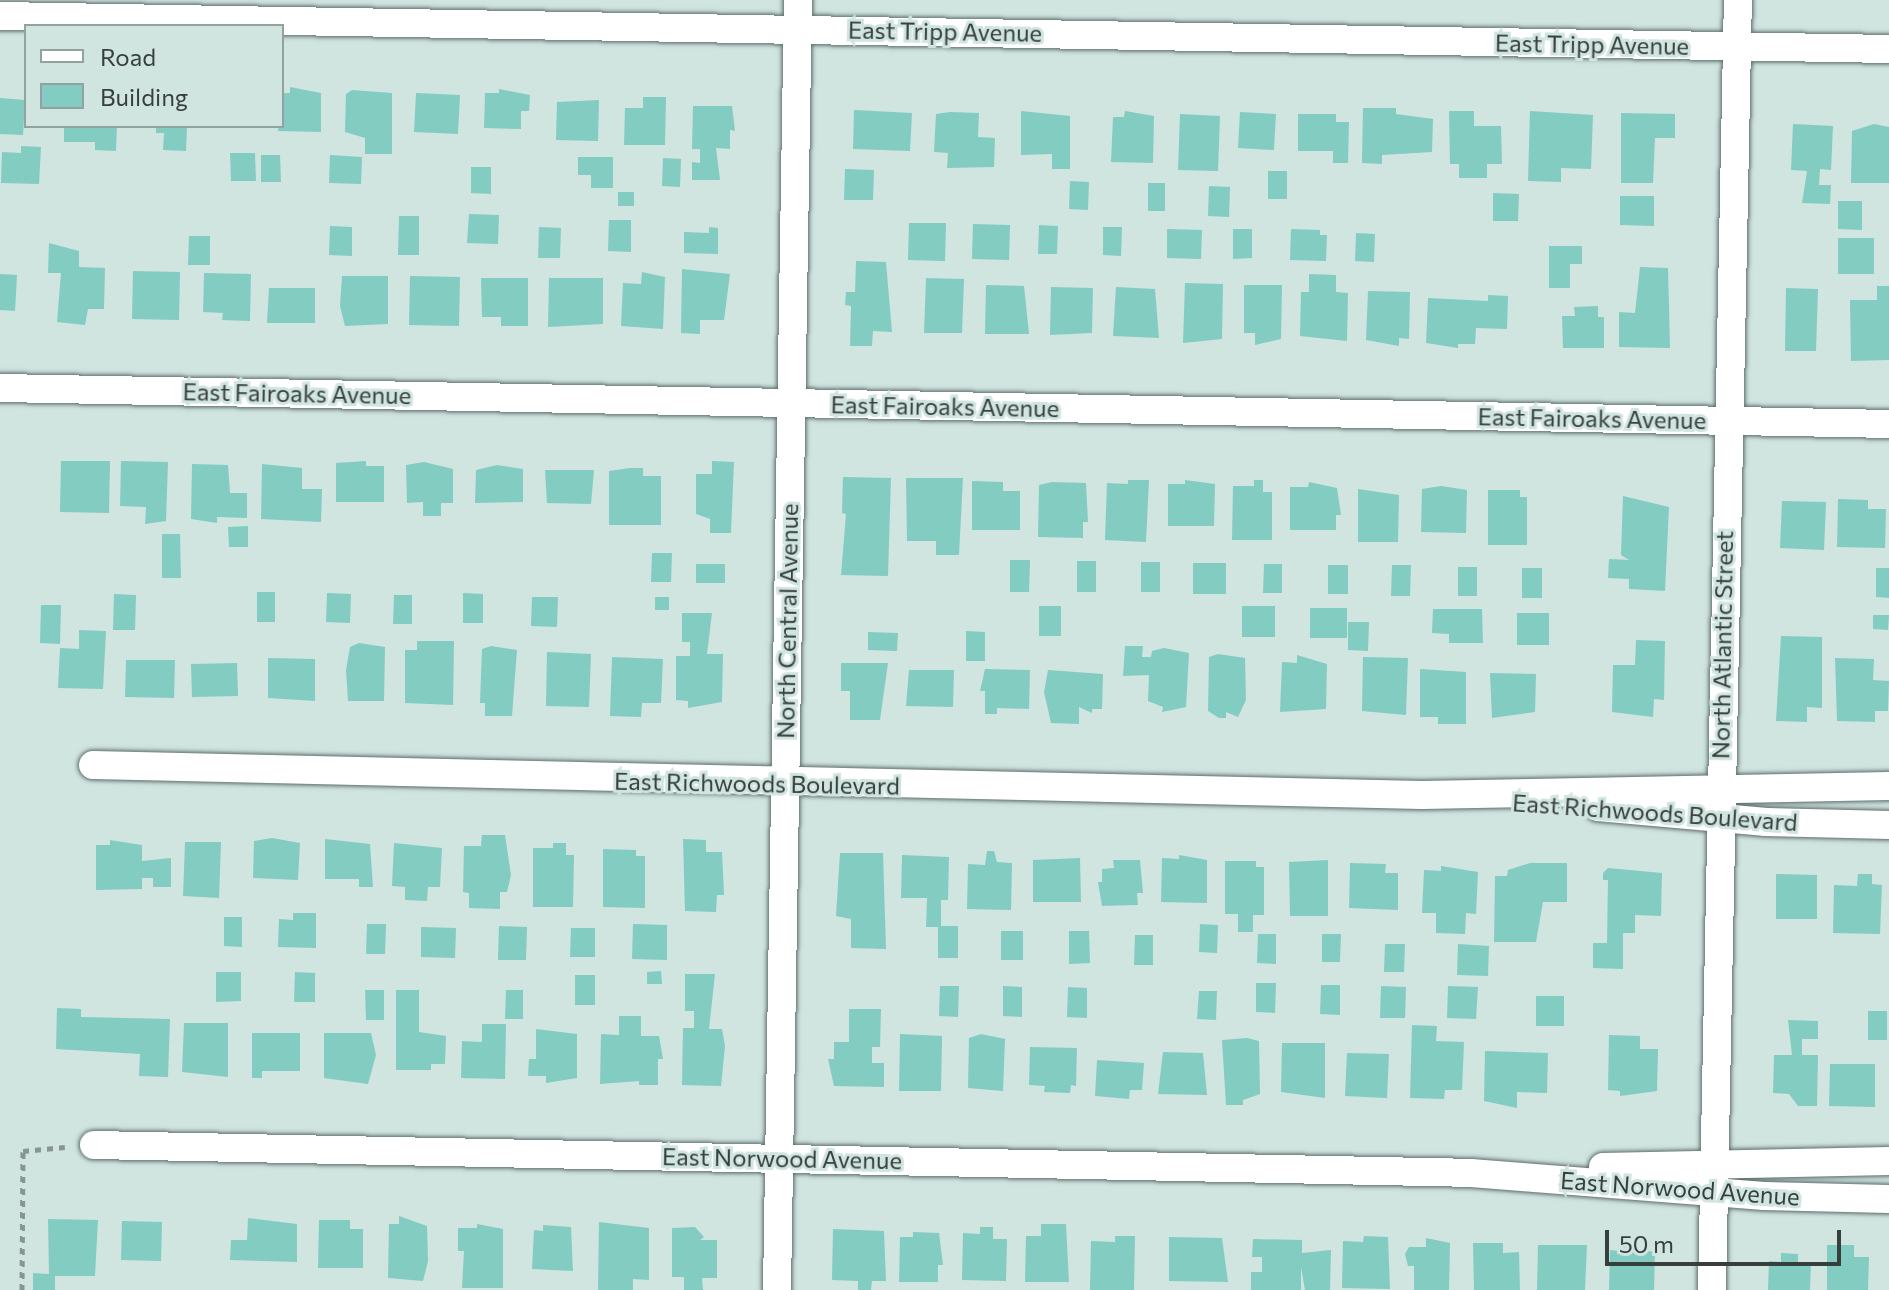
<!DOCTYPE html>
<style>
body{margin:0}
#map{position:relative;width:1889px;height:1290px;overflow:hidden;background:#d0e4e0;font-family:Commissioner,sans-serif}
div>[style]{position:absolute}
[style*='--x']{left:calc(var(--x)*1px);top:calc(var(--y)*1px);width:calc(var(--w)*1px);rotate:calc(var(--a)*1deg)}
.building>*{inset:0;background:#83ccc2}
.path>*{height:5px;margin-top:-2.5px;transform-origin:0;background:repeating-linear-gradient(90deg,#879693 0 6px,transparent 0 12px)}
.roads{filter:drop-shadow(0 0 2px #5e6f6d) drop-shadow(0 0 2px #5e6f6d)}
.street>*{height:28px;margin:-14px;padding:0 14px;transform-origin:14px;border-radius:14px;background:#fff}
span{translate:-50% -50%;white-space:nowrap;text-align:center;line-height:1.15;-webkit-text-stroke:6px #d0e4e0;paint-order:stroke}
.street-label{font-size:24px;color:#373f3d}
.legend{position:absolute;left:24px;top:24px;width:260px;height:104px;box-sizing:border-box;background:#d0e4e0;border:2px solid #93a29f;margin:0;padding:10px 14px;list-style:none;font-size:24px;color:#373f3d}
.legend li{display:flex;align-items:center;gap:16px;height:40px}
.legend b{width:40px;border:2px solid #93a29f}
.scale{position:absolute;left:1605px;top:1230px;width:236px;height:36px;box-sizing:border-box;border:4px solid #373f3d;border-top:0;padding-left:10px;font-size:24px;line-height:28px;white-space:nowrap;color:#373f3d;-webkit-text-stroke:6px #d0e4e0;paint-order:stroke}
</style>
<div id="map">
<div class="building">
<i style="clip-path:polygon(290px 87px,321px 93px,321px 132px,278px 131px,282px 93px,290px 93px)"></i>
<i style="clip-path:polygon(499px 89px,530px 95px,529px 111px,521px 111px,521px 129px,484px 128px,485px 93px,499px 93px)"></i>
<i style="clip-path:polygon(352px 90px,392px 93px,392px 154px,365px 154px,365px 138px,345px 132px,346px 94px)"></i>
<i style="clip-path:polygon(416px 93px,460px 95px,458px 134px,414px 132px)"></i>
<i style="clip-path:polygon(643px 97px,666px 97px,665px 145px,624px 145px,625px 108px,643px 108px)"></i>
<i style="clip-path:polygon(0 98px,25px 100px,23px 135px,0 134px)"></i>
<i style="clip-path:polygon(599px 100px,598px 141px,556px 140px,557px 102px)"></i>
<i style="clip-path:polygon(693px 106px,732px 106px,735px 131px,730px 130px,730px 149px,716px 148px,720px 180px,692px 180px,692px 162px,700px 163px,700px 149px,692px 149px)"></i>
<i style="clip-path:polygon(1363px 108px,1396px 108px,1396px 114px,1433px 119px,1432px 152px,1382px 155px,1382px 164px,1362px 163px)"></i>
<i style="clip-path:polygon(854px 110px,912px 113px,910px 151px,853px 149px)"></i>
<i style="clip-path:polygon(1021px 111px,1070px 116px,1070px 169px,1052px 169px,1052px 154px,1021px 155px)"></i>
<i style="clip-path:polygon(1125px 111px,1154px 116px,1153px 163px,1111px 162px,1113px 117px,1124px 117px)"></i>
<i style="clip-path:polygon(1449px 111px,1474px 111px,1474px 126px,1501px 126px,1502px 164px,1487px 164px,1487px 178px,1459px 178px,1459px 164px,1450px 164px)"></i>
<i style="clip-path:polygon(1530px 111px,1593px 115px,1591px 169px,1561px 168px,1561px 182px,1528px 181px)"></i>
<i style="clip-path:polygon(950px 112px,979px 113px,978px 137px,995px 138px,994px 167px,947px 168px,948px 153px,934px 152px,936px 114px)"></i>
<i style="clip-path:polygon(1240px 112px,1276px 114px,1274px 150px,1238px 148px)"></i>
<i style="clip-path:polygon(1621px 113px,1675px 114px,1675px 138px,1655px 138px,1653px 183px,1621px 183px)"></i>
<i style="clip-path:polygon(1180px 114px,1220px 116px,1218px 171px,1178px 170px)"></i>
<i style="clip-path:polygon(1298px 114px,1336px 114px,1336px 122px,1349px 122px,1348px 163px,1333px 163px,1333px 151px,1298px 151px)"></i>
<i style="clip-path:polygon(1793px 124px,1833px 126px,1831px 170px,1820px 169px,1819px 185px,1831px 185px,1830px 204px,1802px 203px,1807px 171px,1791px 170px)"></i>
<i style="clip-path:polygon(1874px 124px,1889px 127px,1889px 183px,1851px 183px,1852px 131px)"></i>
<i style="clip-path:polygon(64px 126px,117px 126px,116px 151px,95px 150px,95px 142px,64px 142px)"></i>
<i style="clip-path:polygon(156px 126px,187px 126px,186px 151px,163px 150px,164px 133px,156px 133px)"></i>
<i style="clip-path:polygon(21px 146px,41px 147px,39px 184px,1px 183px,2px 152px,21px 153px)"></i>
<i style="clip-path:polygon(230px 153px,255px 153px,256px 181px,231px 181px)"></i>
<i style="clip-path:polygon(261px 155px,280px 155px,281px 182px,261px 182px)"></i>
<i style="clip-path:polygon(330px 155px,362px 157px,361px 184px,329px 183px)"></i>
<i style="clip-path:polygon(578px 157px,613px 157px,613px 188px,591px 188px,591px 175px,578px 175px)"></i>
<i style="clip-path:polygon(663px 158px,681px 159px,680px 187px,662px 186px)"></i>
<i style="clip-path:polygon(471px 167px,491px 167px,491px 194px,471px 193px)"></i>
<i style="clip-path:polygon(845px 169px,874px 170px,873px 200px,844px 200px)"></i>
<i style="clip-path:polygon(1268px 171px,1287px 171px,1287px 199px,1268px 199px)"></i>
<i style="clip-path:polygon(1070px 181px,1089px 182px,1088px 210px,1069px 209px)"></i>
<i style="clip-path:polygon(1148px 183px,1165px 183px,1165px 211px,1148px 211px)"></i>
<i style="clip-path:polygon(1209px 186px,1230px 187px,1229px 217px,1208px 216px)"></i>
<i style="clip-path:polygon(618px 192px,634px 192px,634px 206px,618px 206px)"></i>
<i style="clip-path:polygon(1493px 193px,1519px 194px,1518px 221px,1493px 221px)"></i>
<i style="clip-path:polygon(1620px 196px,1654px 196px,1654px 226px,1620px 225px)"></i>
<i style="clip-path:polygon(1838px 201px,1862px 201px,1862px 230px,1838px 229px)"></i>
<i style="clip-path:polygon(469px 214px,499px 215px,498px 244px,467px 243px)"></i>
<i style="clip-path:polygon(399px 216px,419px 216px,419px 255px,398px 255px)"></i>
<i style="clip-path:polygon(609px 220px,631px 220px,631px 252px,608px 251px)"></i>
<i style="clip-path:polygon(909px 223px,946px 223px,945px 261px,908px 260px)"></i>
<i style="clip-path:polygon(973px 224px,1010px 225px,1009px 260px,972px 259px)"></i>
<i style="clip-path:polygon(1039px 225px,1058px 226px,1057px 254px,1038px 254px)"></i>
<i style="clip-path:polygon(330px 226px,352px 227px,352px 256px,329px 255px)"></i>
<i style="clip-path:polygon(539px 227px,561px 228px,560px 258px,538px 258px)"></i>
<i style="clip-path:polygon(709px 227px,718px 228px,718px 254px,684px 253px,684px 232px,709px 233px)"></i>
<i style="clip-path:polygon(1103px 227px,1122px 227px,1121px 256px,1103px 255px)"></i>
<i style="clip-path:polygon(1167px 229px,1202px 230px,1201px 259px,1167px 258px)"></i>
<i style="clip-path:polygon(1233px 229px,1252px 229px,1252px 258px,1233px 259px)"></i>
<i style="clip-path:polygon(1291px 229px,1320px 230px,1320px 235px,1327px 235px,1326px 261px,1290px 260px)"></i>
<i style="clip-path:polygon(1356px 233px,1375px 234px,1374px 262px,1355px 261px)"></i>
<i style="clip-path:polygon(189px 236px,210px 236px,210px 265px,188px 265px)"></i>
<i style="clip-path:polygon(1838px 238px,1874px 238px,1874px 274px,1838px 274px)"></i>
<i style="clip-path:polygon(49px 243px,79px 251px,79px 267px,105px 268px,104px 309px,88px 309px,85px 325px,57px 322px,61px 273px,48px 273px)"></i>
<i style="clip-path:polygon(1549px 246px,1582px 246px,1582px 264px,1570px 264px,1570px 288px,1549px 288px)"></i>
<i style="clip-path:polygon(856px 261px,886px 262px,892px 332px,873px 331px,872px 346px,850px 346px,851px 306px,845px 305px,846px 292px,855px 292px)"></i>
<i style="clip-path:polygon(1640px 267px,1668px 268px,1670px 348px,1619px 347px,1619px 312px,1635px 313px)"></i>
<i style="clip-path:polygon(682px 269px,730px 274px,724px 320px,700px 320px,700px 334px,681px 333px)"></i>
<i style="clip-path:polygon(133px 271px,180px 272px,179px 320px,132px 319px)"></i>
<i style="clip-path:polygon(642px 272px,665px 277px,663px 329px,621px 326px,623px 283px,641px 284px)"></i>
<i style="clip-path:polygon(204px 273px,251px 274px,250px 321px,222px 320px,223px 313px,203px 312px)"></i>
<i style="clip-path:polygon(0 274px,17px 275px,15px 311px,0 310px)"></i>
<i style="clip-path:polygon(1309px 274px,1336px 275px,1336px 292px,1348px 293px,1347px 341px,1300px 336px,1301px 292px,1309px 292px)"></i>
<i style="clip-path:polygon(342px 276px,388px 276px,388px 324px,345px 326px,340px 306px)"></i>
<i style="clip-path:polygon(410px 276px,460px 277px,459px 326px,409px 325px)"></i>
<i style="clip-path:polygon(481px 278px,528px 278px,528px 326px,501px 326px,501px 317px,482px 317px)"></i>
<i style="clip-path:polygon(549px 278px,603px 278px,603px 324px,548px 327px)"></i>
<i style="clip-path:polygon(926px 278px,964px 279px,962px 333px,924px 333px)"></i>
<i style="clip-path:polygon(1185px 283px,1223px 284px,1222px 339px,1183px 343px)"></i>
<i style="clip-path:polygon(986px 285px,1024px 286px,1029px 334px,985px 334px)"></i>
<i style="clip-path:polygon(1244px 285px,1282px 285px,1281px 339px,1255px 345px,1255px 333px,1244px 333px)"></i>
<i style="clip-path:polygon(1877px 286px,1889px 286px,1889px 360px,1851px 361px,1850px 300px,1877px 300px)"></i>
<i style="clip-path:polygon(1051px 287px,1093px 288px,1092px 333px,1050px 335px)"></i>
<i style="clip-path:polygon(1116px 287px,1155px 289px,1159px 338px,1113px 336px)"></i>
<i style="clip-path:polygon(269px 288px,315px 288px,315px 323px,267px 323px)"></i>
<i style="clip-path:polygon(1786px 288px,1818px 289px,1816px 351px,1785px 351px)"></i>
<i style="clip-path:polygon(1368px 291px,1410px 292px,1409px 339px,1399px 338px,1399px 346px,1366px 340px)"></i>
<i style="clip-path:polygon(1488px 295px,1508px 296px,1507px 329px,1476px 328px,1475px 344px,1458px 344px,1458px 348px,1426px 343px,1428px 298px,1488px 301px)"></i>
<i style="clip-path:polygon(1598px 306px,1598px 317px,1604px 317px,1604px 348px,1563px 348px,1562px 316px,1575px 316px,1574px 307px)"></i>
<i style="clip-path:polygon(61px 461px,110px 461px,109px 513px,60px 512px)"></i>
<i style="clip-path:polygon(121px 461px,168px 462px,166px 521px,145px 524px,146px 507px,120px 506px)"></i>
<i style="clip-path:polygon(366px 461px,366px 466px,384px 466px,384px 502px,336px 502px,336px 463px)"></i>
<i style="clip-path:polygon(712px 461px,734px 462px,731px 533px,710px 533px,710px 519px,696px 514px,696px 474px,712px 474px)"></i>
<i style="clip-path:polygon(424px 462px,453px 469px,453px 503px,441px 503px,441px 516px,423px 516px,423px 502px,407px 503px,406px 465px)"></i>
<i style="clip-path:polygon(192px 464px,228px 465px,230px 493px,247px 493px,247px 518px,217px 517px,217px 523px,191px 519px)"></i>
<i style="clip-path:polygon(262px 464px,302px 468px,302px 489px,322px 489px,321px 522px,261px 519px)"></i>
<i style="clip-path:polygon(497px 465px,523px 469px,523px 502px,475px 503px,476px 470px)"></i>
<i style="clip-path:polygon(630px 468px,643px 468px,643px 476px,661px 476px,661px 525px,609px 525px,609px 471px)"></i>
<i style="clip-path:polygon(545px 470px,594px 470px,591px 504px,547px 503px)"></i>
<i style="clip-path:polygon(843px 477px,891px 478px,888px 576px,841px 575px,846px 514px,842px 513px)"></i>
<i style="clip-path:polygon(906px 478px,963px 478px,959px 555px,936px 555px,936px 541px,907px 541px)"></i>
<i style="clip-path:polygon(1128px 480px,1149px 480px,1146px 542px,1105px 540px,1107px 483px,1128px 484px)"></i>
<i style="clip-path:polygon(1185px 480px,1215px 484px,1214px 526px,1168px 526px,1168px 484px,1185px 484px)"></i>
<i style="clip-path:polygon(1254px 480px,1263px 480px,1263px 492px,1272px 492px,1272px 540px,1232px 540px,1233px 486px,1254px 486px)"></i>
<i style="clip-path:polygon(972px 481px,1003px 482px,1003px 491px,1020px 491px,1020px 530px,972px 530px)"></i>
<i style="clip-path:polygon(1052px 482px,1086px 483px,1088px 522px,1083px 522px,1083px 538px,1038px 537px,1039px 485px)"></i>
<i style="clip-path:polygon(1309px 482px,1337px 488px,1341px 515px,1336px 515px,1336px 530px,1290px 530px,1290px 487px,1308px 487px)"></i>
<i style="clip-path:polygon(1441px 486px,1467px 490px,1466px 533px,1421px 532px,1422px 489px)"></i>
<i style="clip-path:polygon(1358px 489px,1399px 495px,1398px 542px,1358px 542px)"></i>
<i style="clip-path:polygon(1488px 490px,1520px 490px,1520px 497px,1527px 497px,1527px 545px,1488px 545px)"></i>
<i style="clip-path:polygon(1623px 496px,1669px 507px,1665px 591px,1629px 589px,1629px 579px,1608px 578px,1609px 559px,1629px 560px,1621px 555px)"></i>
<i style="clip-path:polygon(1838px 499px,1868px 500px,1868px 509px,1886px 509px,1885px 548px,1837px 547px)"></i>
<i style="clip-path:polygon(1782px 501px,1826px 502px,1824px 550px,1780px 548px)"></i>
<i style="clip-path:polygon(248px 526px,248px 547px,229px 547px,228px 527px)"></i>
<i style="clip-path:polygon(162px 534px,180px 534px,181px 578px,162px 578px)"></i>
<i style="clip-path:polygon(652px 553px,672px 553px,671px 582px,651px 582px)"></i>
<i style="clip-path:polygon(1010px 560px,1030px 560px,1029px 592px,1010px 592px)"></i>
<i style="clip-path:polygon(1077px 561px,1096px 561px,1096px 592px,1077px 592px)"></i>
<i style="clip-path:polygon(1141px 562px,1160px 562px,1160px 592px,1141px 592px)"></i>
<i style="clip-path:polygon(1193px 563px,1226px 563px,1226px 594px,1193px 594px)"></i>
<i style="clip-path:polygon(696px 564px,725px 564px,725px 583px,696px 583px)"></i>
<i style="clip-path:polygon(1264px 564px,1282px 564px,1282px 593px,1263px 593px)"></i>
<i style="clip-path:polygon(1328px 565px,1348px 565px,1348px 594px,1328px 594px)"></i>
<i style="clip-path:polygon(1392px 565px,1411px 565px,1410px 596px,1391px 596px)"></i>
<i style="clip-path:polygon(1458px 567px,1477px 567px,1477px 596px,1458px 596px)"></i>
<i style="clip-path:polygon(1522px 568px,1542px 568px,1542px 598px,1522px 598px)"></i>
<i style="clip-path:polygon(1876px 568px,1889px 568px,1889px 598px,1876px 597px)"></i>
<i style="clip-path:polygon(257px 592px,275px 592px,275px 622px,257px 622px)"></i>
<i style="clip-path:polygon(327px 593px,351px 594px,350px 623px,326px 622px)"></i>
<i style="clip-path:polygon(463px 593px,483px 594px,483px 623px,463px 623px)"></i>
<i style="clip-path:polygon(114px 594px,136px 595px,135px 630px,113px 630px)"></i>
<i style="clip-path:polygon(394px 595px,412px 595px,412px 624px,393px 624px)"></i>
<i style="clip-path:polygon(532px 597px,558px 597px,557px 627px,531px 626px)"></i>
<i style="clip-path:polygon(655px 597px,669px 597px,669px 610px,655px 610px)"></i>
<i style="clip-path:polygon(41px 605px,61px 605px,60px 644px,40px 643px)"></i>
<i style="clip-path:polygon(1039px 606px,1061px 606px,1061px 636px,1039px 636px)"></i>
<i style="clip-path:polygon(1242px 606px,1275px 606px,1275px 637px,1242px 637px)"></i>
<i style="clip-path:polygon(1310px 608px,1347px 608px,1347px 638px,1310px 638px)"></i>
<i style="clip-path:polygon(1433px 609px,1482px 609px,1483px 643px,1449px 643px,1449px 634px,1432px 633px)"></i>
<i style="clip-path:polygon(682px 613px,712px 613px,707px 654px,723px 654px,722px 702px,688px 708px,688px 701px,676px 700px,676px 656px,690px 656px,690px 642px,682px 642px)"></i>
<i style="clip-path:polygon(1517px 613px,1549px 613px,1549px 645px,1517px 645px)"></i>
<i style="clip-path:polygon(1873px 615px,1889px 615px,1888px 630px,1873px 629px)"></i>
<i style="clip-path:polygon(1348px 622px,1369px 622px,1368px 651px,1348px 650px)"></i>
<i style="clip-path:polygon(79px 630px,106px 631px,103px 689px,58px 688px,60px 648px,79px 649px)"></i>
<i style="clip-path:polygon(966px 631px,985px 632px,985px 661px,966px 661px)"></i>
<i style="clip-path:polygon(868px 632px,898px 633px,897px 651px,868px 650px)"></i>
<i style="clip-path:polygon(1781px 636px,1822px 637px,1822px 708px,1807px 707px,1807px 722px,1776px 721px)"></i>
<i style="clip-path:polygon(1636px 640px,1665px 641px,1664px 700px,1654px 699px,1653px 717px,1612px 712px,1613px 665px,1635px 665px)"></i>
<i style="clip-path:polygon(417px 641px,454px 641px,453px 705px,405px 703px,405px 650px,417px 650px)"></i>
<i style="clip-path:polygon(359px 643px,385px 647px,384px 701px,348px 701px,346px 670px,350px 647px)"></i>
<i style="clip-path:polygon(491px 646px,517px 650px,512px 716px,485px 716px,485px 703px,480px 703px,482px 649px)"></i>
<i style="clip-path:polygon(1125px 646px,1143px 646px,1142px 657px,1151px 657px,1152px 651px,1164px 648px,1189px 653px,1186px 707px,1162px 712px,1163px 707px,1148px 701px,1149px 675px,1123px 676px)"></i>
<i style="clip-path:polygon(547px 652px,591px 654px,589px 707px,546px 706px)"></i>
<i style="clip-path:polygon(1218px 654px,1245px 658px,1246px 700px,1238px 717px,1226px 712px,1226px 718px,1219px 718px,1208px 711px,1209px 657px)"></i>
<i style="clip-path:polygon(1297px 655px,1327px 664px,1326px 709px,1280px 712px,1282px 662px,1297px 663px)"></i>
<i style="clip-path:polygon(612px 657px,663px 659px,661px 703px,642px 703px,641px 717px,610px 716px)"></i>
<i style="clip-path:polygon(1363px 657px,1408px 658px,1406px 715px,1362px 711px)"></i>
<i style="clip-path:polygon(268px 658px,315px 659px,315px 701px,268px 698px)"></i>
<i style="clip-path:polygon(1835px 658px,1874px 659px,1873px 680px,1889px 681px,1888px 711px,1875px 711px,1875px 722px,1837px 721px)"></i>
<i style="clip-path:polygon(126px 660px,175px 660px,174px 698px,125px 697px)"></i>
<i style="clip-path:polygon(237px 663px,238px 696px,192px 697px,191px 664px)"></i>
<i style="clip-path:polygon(841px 663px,888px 663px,880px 720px,850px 720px,850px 691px,841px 691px)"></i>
<i style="clip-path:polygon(985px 669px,1030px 670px,1029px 709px,997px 708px,997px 714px,985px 714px,985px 691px,980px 691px)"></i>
<i style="clip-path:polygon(1420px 669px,1466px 672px,1466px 724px,1438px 724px,1438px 717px,1420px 717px)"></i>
<i style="clip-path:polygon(909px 670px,954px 670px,953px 707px,906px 706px)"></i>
<i style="clip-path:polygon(1048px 670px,1103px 674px,1102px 709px,1092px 709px,1092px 713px,1079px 707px,1079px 724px,1051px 723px,1044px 692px)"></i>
<i style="clip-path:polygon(1490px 673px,1536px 674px,1535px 712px,1492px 718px)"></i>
<i style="clip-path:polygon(482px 835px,505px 835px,511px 875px,507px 892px,500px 892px,500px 909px,469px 908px,469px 893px,463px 892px,464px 846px,481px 846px)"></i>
<i style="clip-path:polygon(272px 838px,300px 843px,298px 880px,253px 878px,254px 841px)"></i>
<i style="clip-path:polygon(325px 839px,370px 844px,373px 887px,359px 887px,359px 879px,325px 879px)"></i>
<i style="clip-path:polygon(683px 839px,706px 840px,706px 852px,722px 852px,724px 895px,717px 895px,716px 912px,685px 911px)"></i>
<i style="clip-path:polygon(110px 840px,142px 845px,142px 861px,171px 858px,171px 887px,153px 887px,153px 878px,142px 878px,142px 889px,96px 890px,96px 845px,110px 845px)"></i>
<i style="clip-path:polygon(185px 842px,221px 842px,219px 898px,183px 896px)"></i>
<i style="clip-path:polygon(394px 843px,442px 848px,440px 887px,428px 887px,427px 901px,405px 900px,405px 887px,392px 886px)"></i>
<i style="clip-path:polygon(553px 843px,566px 843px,566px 855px,574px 855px,573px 907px,533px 907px,533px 848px,553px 848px)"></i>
<i style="clip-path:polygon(603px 849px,636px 850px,636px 856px,645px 856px,645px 908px,603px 907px)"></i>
<i style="clip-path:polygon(987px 851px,994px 851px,997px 862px,1012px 863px,1011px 910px,967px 909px,968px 864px,985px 865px)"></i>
<i style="clip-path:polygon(840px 853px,883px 853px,886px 949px,851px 948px,851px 919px,836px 916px)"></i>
<i style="clip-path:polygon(902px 855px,949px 857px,948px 900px,941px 900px,941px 926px,958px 926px,958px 958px,938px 958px,938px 927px,926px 927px,927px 898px,901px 898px)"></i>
<i style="clip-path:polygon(1179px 855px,1207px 860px,1207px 903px,1161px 902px,1162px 858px,1179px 859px)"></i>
<i style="clip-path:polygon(1080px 858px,1081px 902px,1033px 902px,1033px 860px)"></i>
<i style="clip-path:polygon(1113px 860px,1140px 860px,1143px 893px,1137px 893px,1138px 905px,1102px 906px,1098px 882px,1102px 882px,1102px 869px,1114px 868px)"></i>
<i style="clip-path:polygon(1328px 860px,1328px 916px,1290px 916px,1289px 862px)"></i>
<i style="clip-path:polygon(1225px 861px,1256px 861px,1256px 867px,1264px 867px,1264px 915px,1253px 915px,1253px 932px,1238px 932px,1238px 914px,1225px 914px)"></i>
<i style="clip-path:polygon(1350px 863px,1386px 864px,1385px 873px,1398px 873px,1398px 910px,1349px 908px)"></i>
<i style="clip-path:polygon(1530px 863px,1567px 863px,1567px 902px,1543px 902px,1536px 942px,1494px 942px,1495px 876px,1507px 876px,1508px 870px)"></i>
<i style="clip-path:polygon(1441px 866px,1478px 872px,1476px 914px,1466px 913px,1465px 934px,1436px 933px,1436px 913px,1422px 913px,1424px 870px,1441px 871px)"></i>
<i style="clip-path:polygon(1608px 868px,1662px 873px,1661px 916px,1635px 915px,1635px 933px,1623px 933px,1623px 969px,1593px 968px,1593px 943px,1607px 943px,1608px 880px,1603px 880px,1603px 873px)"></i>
<i style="clip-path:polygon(1776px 874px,1817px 875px,1817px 919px,1776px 919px)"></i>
<i style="clip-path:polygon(1858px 874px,1872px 874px,1872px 884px,1882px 885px,1880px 934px,1833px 933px,1834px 885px,1857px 886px)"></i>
<i style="clip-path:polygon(293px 913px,316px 913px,316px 948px,278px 947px,279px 919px,293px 920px)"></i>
<i style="clip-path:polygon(224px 917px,242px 917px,242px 947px,224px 946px)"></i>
<i style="clip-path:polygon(367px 924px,386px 924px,385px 954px,366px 954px)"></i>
<i style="clip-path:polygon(633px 924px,667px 925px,667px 960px,632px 959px)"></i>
<i style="clip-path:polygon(1200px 924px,1218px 925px,1217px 953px,1199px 952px)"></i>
<i style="clip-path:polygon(499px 926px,527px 927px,526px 960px,498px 960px)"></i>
<i style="clip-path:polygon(421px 927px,456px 928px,455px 958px,421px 957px)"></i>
<i style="clip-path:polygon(571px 928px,595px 928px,595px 957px,570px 957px)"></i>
<i style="clip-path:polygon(1001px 931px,1023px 931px,1023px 960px,1001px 960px)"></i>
<i style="clip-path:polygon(1069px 931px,1089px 931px,1090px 963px,1069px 964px)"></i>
<i style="clip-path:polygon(1258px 934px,1276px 934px,1276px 964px,1257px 963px)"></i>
<i style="clip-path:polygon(1322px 934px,1341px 934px,1340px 962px,1322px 962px)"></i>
<i style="clip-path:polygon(1135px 935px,1153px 935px,1153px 965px,1134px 965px)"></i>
<i style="clip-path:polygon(1385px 944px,1405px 944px,1404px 972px,1384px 972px)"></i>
<i style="clip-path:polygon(1458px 944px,1489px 946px,1488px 976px,1457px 975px)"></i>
<i style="clip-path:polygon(661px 971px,662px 984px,647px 984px,647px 972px)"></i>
<i style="clip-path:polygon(216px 972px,241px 972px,241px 1001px,216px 1002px)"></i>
<i style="clip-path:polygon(295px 972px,315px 973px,315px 1002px,294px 1002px)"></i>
<i style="clip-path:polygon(685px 974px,715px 974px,709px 1029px,722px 1029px,725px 1046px,721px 1086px,682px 1085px,683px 1028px,694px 1028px,694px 1011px,685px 1011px)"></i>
<i style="clip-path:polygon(575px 975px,595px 975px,595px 1005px,575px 1005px)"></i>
<i style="clip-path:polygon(1256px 983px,1276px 983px,1275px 1013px,1256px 1012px)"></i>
<i style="clip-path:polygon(1321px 985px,1340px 985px,1340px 1015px,1320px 1014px)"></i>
<i style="clip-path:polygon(940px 986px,959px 986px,958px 1017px,939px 1016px)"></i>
<i style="clip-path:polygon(1003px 986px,1022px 987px,1022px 1017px,1003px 1016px)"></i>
<i style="clip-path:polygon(1381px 986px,1406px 987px,1405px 1018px,1380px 1018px)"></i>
<i style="clip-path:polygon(1448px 986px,1478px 987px,1476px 1019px,1447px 1018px)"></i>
<i style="clip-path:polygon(1068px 987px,1087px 988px,1087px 1018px,1067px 1017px)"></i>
<i style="clip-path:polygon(365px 990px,384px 990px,384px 1020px,366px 1020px)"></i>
<i style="clip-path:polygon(396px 990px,419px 990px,419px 1032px,446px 1036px,445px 1064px,431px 1064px,431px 1070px,396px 1070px)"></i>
<i style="clip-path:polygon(506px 990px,523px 990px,523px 1019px,505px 1019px)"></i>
<i style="clip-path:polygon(1199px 991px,1217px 991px,1216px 1020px,1197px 1019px)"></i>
<i style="clip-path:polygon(1536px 996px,1564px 996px,1564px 1026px,1536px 1026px)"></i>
<i style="clip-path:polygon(57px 1008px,81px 1009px,81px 1017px,170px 1019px,168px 1077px,139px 1076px,140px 1054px,56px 1049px)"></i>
<i style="clip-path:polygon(849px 1009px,881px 1009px,880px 1047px,872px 1047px,872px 1063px,884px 1063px,884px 1087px,834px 1086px,828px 1059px,834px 1059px,834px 1042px,849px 1042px)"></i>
<i style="clip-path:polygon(1868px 1011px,1887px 1011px,1887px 1040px,1868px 1040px)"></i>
<i style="clip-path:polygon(619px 1016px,641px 1016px,641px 1036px,659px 1036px,663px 1059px,658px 1059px,658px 1085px,639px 1085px,639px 1081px,600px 1084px,601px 1034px,619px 1035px)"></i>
<i style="clip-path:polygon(1788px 1020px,1818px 1021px,1818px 1039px,1802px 1039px,1802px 1055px,1818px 1055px,1817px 1106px,1798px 1106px,1789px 1094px,1773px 1093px,1774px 1055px,1792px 1055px)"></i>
<i style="clip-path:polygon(184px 1023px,228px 1023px,228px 1077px,182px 1072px)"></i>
<i style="clip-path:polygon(482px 1024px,506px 1024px,505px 1079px,461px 1078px,462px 1041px,482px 1042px)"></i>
<i style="clip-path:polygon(1412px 1025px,1437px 1026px,1436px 1041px,1464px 1042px,1462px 1090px,1445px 1090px,1444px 1099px,1410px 1098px)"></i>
<i style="clip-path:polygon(536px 1029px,577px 1034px,577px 1078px,546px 1083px,546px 1076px,528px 1076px,529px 1059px,536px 1059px)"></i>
<i style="clip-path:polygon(252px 1033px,300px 1033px,300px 1071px,262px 1071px,262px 1078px,252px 1078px)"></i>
<i style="clip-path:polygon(324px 1033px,371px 1033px,376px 1055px,368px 1084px,324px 1078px)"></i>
<i style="clip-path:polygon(900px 1034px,942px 1036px,941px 1091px,899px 1091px)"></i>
<i style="clip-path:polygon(981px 1034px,1005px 1039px,1003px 1091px,968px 1088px,969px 1038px)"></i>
<i style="clip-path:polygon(1609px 1035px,1640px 1036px,1640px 1049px,1658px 1049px,1657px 1091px,1620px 1096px,1620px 1091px,1608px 1090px)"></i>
<i style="clip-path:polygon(1247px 1038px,1259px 1041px,1260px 1094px,1243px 1100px,1243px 1105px,1226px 1105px,1222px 1040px)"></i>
<i style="clip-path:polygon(1282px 1043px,1325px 1043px,1325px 1098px,1281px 1092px)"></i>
<i style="clip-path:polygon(1030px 1047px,1077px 1048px,1076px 1086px,1071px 1085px,1070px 1093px,1044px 1092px,1045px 1086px,1029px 1085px)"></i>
<i style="clip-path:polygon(1485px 1051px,1548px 1053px,1547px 1093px,1517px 1092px,1517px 1108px,1484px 1101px)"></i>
<i style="clip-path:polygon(1163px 1052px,1203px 1053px,1207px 1095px,1158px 1094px)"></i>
<i style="clip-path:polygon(1347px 1053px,1389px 1054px,1387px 1098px,1345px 1096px)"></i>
<i style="clip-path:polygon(1097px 1060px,1144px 1063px,1142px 1090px,1130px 1090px,1129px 1099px,1095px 1096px)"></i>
<i style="clip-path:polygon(1830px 1064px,1875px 1064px,1875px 1107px,1829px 1106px)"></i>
<i style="clip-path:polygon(399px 1216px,427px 1226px,428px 1261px,423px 1281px,388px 1278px,389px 1224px,399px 1224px)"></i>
<i style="clip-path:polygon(248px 1218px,297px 1224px,297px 1262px,230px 1260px,231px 1240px,247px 1240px)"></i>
<i style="clip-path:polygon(48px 1219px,98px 1220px,95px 1276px,55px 1276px,55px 1290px,33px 1290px,33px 1273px,49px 1274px)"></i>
<i style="clip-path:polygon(319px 1220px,350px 1220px,350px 1229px,363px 1229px,363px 1268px,318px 1268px)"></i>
<i style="clip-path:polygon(122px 1221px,162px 1222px,161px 1261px,121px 1260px)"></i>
<i style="clip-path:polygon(599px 1222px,649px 1228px,649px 1280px,633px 1279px,633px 1290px,598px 1290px)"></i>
<i style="clip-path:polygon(477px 1224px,503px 1229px,503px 1288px,462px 1288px,464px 1251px,458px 1251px,458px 1228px,477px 1228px)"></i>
<i style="clip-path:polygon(1041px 1224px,1066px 1224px,1069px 1282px,1025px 1282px,1026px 1236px,1041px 1236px)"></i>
<i style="clip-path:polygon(543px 1225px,571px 1227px,573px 1271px,532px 1269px,534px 1230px,543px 1231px)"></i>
<i style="clip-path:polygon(695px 1227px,704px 1237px,700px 1240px,717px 1240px,717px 1278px,702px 1278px,703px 1290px,684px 1290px,684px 1277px,672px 1277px,672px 1228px)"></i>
<i style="clip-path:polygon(980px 1227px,993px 1227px,993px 1239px,1007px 1239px,1006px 1281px,962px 1280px,963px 1233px,980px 1234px)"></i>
<i style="clip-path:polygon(833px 1229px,884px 1231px,886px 1281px,872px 1281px,871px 1290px,858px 1290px,858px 1281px,832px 1280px)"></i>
<i style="clip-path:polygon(913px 1232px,939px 1233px,943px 1265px,938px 1265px,938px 1282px,899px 1282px,900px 1237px,913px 1237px)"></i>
<i style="clip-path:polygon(1115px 1236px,1135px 1236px,1134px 1290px,1090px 1290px,1091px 1241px,1115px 1242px)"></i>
<i style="clip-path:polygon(1364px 1236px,1388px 1237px,1390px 1289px,1342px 1288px,1343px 1241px,1363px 1242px)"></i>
<i style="clip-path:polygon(1169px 1237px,1222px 1238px,1228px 1282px,1169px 1281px)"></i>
<i style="clip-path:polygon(1426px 1238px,1450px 1243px,1449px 1290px,1414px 1290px,1414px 1266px,1408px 1266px,1405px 1254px,1409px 1247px,1426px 1247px)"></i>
<i style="clip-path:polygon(1253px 1239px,1302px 1240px,1302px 1253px,1331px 1250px,1330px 1290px,1305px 1290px,1301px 1267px,1301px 1290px,1251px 1290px,1251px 1272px,1262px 1272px,1262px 1257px,1252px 1257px)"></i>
<i style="clip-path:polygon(1473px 1243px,1503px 1243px,1503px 1253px,1519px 1252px,1520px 1290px,1474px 1290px)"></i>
<i style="clip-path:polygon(1538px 1245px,1587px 1245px,1585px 1290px,1537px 1290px)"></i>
<i style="clip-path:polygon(1827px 1245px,1854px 1245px,1854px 1257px,1869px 1257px,1868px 1290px,1827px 1290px)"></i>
<i style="clip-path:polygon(1621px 1247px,1655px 1252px,1654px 1290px,1609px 1290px,1610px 1250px,1621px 1251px)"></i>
<i style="clip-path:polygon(1781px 1253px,1798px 1254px,1798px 1262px,1811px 1263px,1810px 1290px,1768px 1290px,1769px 1261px,1781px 1262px)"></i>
</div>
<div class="path">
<i style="--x:22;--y:1290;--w:139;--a:-89.6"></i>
<i style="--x:23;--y:1151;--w:42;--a:-5.4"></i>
</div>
<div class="roads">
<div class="street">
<i style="--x:0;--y:16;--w:1889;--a:1"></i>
<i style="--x:0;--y:388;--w:1889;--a:1.09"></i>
<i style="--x:93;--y:765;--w:1329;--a:1.29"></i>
<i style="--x:1422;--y:795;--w:467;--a:-1.1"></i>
<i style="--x:1598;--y:807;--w:169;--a:5.1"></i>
<i style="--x:1766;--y:822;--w:123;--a:1.4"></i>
<i style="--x:94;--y:1145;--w:1377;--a:1.16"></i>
<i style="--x:1471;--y:1173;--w:294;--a:4.5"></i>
<i style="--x:1764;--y:1196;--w:125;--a:1.4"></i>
<i style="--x:1603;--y:1167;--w:286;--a:-1.2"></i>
<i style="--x:777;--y:1290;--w:1290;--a:-89.07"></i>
<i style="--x:1712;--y:1290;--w:1290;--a:-88.85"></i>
</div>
</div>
<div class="street-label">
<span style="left:945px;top:31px;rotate:1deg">East Tripp Avenue</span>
<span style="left:1592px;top:44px;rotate:1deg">East Tripp Avenue</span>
<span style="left:297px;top:393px;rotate:1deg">East Fairoaks Avenue</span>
<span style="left:945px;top:406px;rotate:1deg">East Fairoaks Avenue</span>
<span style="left:1592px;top:418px;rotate:1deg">East Fairoaks Avenue</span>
<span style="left:787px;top:621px;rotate:-89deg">North Central Avenue</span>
<span style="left:1722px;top:645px;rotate:-89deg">North Atlantic Street</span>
<span style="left:757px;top:783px;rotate:1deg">East Richwoods Boulevard</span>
<span style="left:1655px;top:812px;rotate:4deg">East Richwoods Boulevard</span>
<span style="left:782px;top:1158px;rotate:1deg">East Norwood Avenue</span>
<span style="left:1680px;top:1188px;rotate:4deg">East Norwood Avenue</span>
</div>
<ul class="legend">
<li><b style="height:10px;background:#fff"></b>Road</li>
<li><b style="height:22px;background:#83ccc2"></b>Building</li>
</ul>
<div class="scale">50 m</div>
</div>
